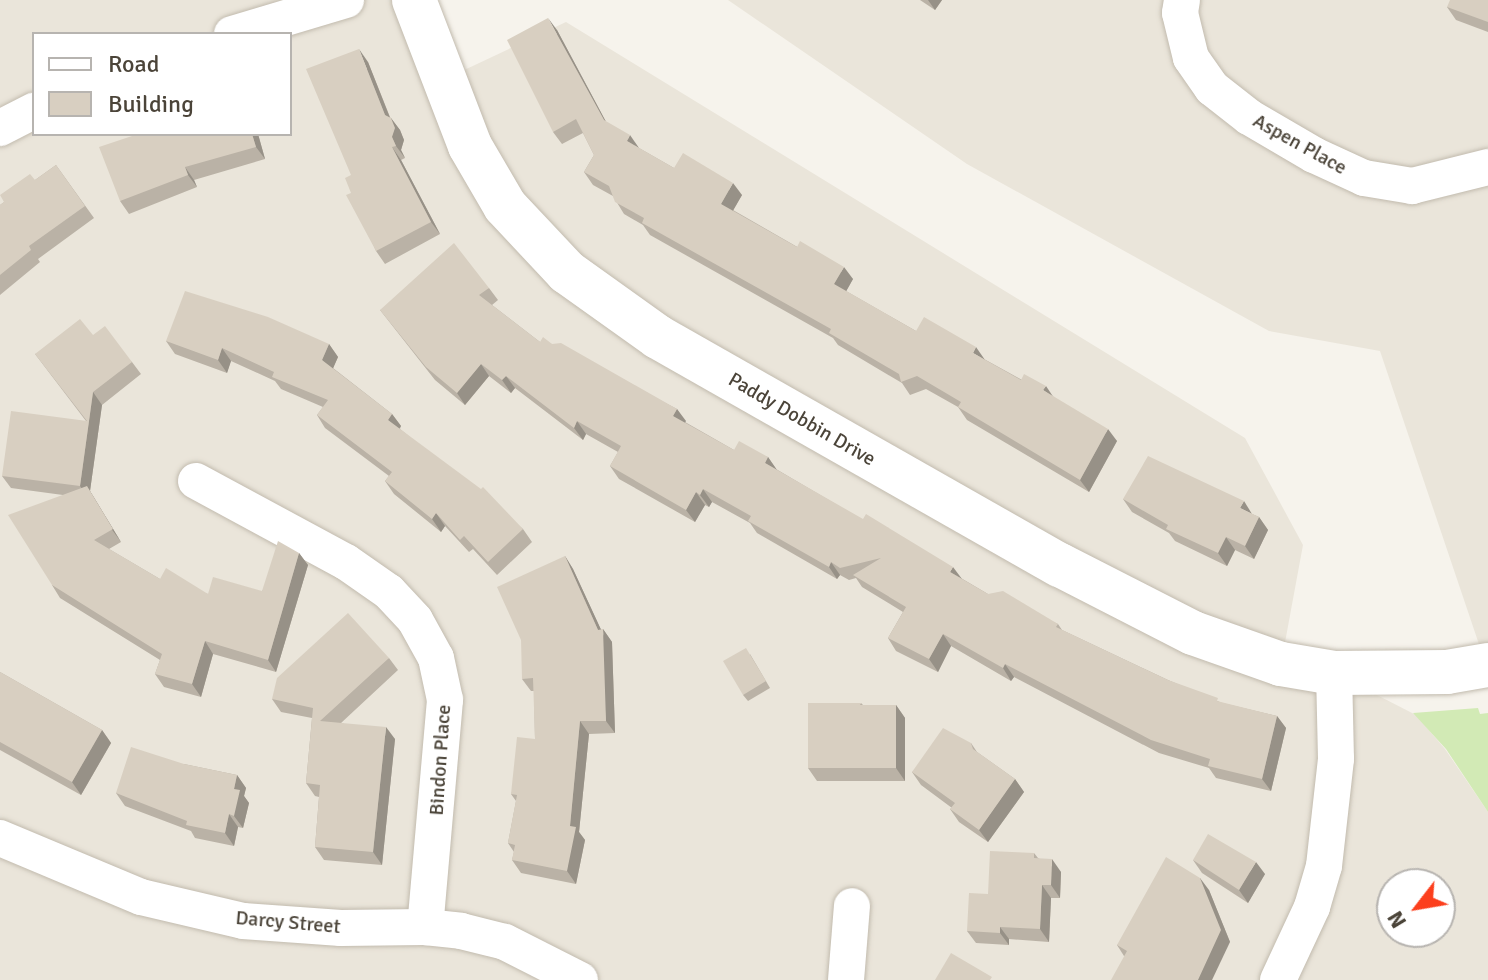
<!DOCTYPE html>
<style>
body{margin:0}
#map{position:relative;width:1488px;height:980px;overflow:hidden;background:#f6f3ec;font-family:Signika,sans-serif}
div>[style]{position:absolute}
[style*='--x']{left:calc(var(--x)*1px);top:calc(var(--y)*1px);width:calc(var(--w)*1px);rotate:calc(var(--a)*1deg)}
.residential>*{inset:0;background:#eae5da}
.green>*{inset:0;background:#d2eab5}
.roads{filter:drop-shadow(0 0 2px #c2bbae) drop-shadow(0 0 2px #c2bbae)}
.minor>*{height:36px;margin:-18px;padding:0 18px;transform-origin:18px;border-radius:18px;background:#fff}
.tertiary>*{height:44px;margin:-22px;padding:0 22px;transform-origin:22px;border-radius:22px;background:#fff}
.wall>*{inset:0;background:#bab2a6}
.shaded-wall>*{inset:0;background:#979187}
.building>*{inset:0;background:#d8cfc1}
span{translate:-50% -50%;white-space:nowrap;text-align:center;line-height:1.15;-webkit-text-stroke:6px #fff;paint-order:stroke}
.street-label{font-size:20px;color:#4b4439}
.legend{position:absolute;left:32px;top:32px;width:260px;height:104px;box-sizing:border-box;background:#fff;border:2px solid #b7b4b0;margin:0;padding:10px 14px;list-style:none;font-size:24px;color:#4b4439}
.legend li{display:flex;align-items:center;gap:16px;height:40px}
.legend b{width:40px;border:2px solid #b7b4b0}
.north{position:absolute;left:1376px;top:868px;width:80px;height:80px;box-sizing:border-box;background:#fff;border:2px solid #b7b4b0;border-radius:50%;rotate:239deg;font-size:22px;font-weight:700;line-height:32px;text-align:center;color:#4b4439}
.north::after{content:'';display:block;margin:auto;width:28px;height:36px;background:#fc3f1d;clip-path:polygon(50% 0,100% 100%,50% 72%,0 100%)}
</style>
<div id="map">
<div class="residential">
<i style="clip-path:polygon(evenodd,0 0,414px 0,443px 80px,566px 22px,1245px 438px,1303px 545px,1281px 664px,1334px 673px,1416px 715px,1445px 749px,1488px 812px,1488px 980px,0 980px,0 0,34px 34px,290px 34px,290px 134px,34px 134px,34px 34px,0 0,1392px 884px,1440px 884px,1440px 932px,1392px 932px,1392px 884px)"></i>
<i style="clip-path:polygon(728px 0,1488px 0,1488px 671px,1380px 351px,1269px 331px,967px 164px)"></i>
</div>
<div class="green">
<i style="clip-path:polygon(1478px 708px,1480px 714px,1488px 713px,1488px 812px,1446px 749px,1413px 713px)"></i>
</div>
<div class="roads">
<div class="minor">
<i style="--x:1182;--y:0;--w:13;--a:99"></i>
<i style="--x:1180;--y:13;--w:46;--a:76.3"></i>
<i style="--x:1191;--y:58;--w:37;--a:55"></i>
<i style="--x:1212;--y:88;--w:47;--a:38.1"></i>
<i style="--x:1249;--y:117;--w:75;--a:30.3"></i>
<i style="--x:1314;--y:155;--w:55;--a:24.7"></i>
<i style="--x:1364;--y:178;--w:49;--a:9.5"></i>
<i style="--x:1412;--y:186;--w:78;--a:-14"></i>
<i style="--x:232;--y:34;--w:119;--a:-16.6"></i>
<i style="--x:0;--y:128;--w:38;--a:-27"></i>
<i style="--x:196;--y:481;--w:170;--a:28.4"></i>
<i style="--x:346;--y:562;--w:52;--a:34.9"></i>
<i style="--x:389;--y:592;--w:38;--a:47"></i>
<i style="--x:415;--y:620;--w:43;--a:61.1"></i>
<i style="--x:436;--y:658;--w:43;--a:77.9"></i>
<i style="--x:445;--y:700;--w:228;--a:95"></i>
<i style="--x:0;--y:838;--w:153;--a:22.7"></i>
<i style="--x:141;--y:897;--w:105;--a:13.2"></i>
<i style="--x:243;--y:921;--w:98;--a:4.1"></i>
<i style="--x:341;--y:928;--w:84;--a:-0.7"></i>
<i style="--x:425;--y:927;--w:36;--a:6"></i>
<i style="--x:461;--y:931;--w:45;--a:14"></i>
<i style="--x:505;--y:942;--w:84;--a:26.9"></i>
<i style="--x:846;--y:980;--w:74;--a:-85.4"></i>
<i style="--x:1278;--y:980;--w:81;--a:-65"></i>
<i style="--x:1312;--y:907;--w:43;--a:-73.7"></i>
<i style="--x:1324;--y:866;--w:108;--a:-83.6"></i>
<i style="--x:1336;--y:759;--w:86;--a:-91.3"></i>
</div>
<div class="tertiary">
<i style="--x:414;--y:0;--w:156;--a:69"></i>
<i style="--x:470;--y:146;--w:69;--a:59.7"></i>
<i style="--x:505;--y:206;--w:91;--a:46.8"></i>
<i style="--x:567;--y:272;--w:112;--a:35.5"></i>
<i style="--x:658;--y:337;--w:462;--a:29.6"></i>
<i style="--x:1060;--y:565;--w:149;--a:27.1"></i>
<i style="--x:1193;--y:633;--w:93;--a:19.4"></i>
<i style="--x:1281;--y:664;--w:54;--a:9.6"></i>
<i style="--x:1334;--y:673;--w:113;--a:-0.5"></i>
<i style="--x:1447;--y:672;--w:42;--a:-9.7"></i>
</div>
</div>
<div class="wall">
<i style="clip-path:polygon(920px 0,942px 0,935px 10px)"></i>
<i style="clip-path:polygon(1488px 0,1488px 32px,1456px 20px,1447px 7px)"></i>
<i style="clip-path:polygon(557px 30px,606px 122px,639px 148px,674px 168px,742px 195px,733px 210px,853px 279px,846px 291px,916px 331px,984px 359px,1053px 397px,1117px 441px,1089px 492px,967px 420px,958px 407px,926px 389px,910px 395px,902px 383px,838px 345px,833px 338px,650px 235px,643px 225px,624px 214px,613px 196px,593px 185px,584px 172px,594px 155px,583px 133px,562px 144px,553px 132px)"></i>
<i style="clip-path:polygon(368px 62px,390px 117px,400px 130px,404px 140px,401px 150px,405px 158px,401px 160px,440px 234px,385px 264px,376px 251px,351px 193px,351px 175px)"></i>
<i style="clip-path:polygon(138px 134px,258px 134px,265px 159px,194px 180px,197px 187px,129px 214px,120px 201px)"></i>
<i style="clip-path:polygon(56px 165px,94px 218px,38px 259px,40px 262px,0 295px,0 205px)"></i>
<i style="clip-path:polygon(489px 288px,498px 300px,492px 305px,540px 342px,552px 344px,677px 409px,685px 422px,734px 450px,768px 457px,776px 469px,988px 594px,1058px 624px,1062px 630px,1168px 680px,1222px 703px,1277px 716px,1286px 728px,1271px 791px,1216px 778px,1209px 768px,1159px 753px,1014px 677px,1011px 681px,951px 646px,938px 672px,896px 651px,888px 638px,903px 612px,862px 587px,856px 578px,849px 580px,840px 575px,837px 579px,757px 533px,750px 523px,712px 502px,709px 507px,705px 505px,695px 522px,619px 479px,610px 466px,618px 452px,586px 434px,583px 440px,515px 388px,511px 393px,489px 376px,465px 405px,435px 380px,380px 310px)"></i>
<i style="clip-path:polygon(93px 335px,132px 362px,141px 374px,102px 405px,90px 491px,121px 542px,109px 549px,160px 579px,208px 594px,262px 591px,299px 553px,308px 565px,276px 672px,213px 654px,201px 697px,164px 687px,155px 674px,160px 660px,60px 598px,52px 585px,63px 495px,11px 488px,2px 476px,86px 421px,35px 354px)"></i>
<i style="clip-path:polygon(166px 341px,329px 344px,338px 357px,333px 368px,392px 414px,401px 426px,400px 429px,523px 529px,532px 542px,497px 575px,473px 549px,469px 552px,445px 526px,441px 532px,394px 494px,385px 481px,389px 476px,325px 428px,317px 415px,323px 407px,281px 389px,275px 381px,231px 361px,227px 373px,175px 354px)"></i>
<i style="clip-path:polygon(1123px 499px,1252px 514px,1259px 517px,1268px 530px,1254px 559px,1235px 550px,1227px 566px,1175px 541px,1169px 533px,1132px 512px)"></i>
<i style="clip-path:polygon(565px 556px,573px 569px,601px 630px,603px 629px,612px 642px,615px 733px,589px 734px,579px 832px,585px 840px,576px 884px,521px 873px,512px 860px,514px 852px,508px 843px,516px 801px,511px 794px,535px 739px,534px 691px,531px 691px,522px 679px)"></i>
<i style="clip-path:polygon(750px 654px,770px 688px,748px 701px,743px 695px)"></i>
<i style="clip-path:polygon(389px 658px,398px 670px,341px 723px,395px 739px,382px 865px,324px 860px,315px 847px,319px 797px,315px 796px,306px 783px,312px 718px,281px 712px,272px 699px)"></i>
<i style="clip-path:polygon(0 672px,102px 730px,111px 743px,81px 795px,0 750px)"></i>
<i style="clip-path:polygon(861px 703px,863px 705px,896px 705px,905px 718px,905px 781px,817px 781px,808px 768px)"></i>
<i style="clip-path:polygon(971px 743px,977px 752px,1015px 779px,1024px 792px,988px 842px,959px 822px,950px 809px,952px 808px,921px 785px,912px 772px)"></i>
<i style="clip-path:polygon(184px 764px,237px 775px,246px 788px,244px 796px,249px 803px,243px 828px,238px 827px,234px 846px,195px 838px,191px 831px,125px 806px,116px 793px)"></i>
<i style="clip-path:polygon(1034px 853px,1038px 858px,1061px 872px,1060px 898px,1051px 898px,1049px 942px,1009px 939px,1009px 945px,976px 943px,967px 931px,988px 894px)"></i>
<i style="clip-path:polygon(1193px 860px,1265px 874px,1248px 903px,1202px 873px)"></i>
<i style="clip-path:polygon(1209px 890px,1230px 942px,1124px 956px,1117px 945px)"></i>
</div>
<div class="shaded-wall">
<i style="clip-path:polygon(928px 0,942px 0,935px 10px)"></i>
<i style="clip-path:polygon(548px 18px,557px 30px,612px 133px,604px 120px)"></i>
<i style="clip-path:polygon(359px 49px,368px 62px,394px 128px,385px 115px)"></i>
<i style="clip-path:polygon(391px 118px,400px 130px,404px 140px,401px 150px,405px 158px,396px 146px,392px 137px)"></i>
<i style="clip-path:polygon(252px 134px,258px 134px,265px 159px,256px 147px)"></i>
<i style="clip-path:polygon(630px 135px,639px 148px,627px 141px)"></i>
<i style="clip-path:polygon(392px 147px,401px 160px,440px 234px,431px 222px)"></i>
<i style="clip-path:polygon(185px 167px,194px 180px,197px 187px,188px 175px)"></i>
<i style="clip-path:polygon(733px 183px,742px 195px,730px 216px,721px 204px)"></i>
<i style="clip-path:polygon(844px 267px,853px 279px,843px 297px,834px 284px)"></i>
<i style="clip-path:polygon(329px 344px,338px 357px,331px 373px,322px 360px)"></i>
<i style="clip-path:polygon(976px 347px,985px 360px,973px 353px)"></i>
<i style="clip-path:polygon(222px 348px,231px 361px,227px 373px,218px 360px)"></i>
<i style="clip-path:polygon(481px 364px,489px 376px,465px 405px,457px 393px)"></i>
<i style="clip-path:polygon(506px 376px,515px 388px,511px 393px,502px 380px)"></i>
<i style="clip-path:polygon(1046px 386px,1054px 398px,1043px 390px)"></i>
<i style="clip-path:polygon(93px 392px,102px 405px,90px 491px,121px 542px,80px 486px)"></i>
<i style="clip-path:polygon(677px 409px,686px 421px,682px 428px,673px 416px)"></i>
<i style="clip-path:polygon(392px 414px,401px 426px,397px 432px,388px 420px)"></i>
<i style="clip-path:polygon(577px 421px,586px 434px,583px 440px,574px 428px)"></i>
<i style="clip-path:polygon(1108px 429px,1117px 441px,1089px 492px,1080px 480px)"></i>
<i style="clip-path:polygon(768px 457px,777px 470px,765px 463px)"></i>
<i style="clip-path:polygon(703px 489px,712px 502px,709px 507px,700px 495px)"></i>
<i style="clip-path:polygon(696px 492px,705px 505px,695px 522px,686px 510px)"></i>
<i style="clip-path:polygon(1244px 501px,1252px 514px,1240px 508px)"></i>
<i style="clip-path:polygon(436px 513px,445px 526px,441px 532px,432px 519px)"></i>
<i style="clip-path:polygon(1259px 517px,1268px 530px,1254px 559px,1245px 546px)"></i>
<i style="clip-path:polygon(1226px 537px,1235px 550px,1227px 566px,1218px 553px)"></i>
<i style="clip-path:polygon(299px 553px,308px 565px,276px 672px,268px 660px)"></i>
<i style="clip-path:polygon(565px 556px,573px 569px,604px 636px,603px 629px,612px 642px,615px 733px,606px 721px,598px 630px)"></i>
<i style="clip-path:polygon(831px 562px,840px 575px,837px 579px,829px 567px)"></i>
<i style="clip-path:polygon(953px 567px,962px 579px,950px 572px)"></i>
<i style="clip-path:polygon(943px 634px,951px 646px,938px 672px,929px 659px)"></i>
<i style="clip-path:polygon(205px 641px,213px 654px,201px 697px,192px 684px)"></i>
<i style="clip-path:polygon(1005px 664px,1014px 677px,1011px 681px,1003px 668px)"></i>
<i style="clip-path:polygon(896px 705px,905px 718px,905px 781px,896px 768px)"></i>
<i style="clip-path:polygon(1277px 716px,1286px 728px,1271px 791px,1262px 779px)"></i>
<i style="clip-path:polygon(580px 721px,589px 734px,579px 832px,585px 840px,576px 884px,567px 871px,570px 826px)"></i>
<i style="clip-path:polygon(386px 727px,395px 739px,382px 865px,373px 852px)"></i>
<i style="clip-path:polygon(102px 730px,111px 743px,81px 795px,72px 782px)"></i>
<i style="clip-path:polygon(237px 775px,246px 788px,244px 796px,249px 803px,243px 828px,234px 816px,234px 789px)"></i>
<i style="clip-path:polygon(1015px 779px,1024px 792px,988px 842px,979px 830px)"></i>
<i style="clip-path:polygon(229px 814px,238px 827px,234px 846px,225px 833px)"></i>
<i style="clip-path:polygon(1052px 859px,1061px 872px,1060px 898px,1051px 885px)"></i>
<i style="clip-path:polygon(1256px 862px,1265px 874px,1248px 903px,1239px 890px)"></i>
<i style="clip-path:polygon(1200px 878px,1209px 890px,1230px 942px,1212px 980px,1198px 980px)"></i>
<i style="clip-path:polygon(1042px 885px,1051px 898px,1049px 942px,1040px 929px)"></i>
<i style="clip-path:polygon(1000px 927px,1009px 939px,1009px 945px,1000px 933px)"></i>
</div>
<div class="building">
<i style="clip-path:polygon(1450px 0,1488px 0,1488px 22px,1447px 7px)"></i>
<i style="clip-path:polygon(548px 18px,604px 120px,630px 135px,627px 141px,674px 168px,683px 153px,733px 183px,721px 204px,797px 247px,800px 241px,844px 267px,834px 284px,916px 331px,924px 317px,976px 347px,973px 353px,1021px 380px,1024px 374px,1046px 386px,1043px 390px,1108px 429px,1080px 480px,958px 407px,961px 402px,917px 376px,901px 382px,899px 374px,829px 333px,831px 329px,642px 223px,644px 218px,615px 202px,609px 186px,584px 172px,594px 155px,576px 119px,553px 132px,507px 40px)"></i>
<i style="clip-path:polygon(359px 49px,385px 115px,391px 118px,395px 128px,392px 137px,396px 146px,392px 147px,431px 222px,376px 251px,346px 195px,351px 193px,345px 178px,351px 175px,306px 69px)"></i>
<i style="clip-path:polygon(138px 134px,252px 134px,256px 147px,185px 167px,188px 175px,120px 201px,99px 147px)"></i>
<i style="clip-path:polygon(56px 165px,85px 206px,29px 246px,31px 250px,0 275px,0 205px,4px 202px,0 195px,30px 174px,35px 180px)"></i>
<i style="clip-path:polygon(454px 243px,489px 288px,479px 295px,540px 342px,543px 337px,552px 344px,561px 343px,677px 409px,673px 416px,734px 450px,739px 441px,768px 457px,765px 463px,863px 519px,866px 514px,953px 567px,950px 572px,988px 594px,1003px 591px,1058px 624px,1056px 627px,1168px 680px,1218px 698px,1217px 701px,1277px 716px,1262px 779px,1208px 766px,1210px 759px,1151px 740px,1005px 664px,1003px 668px,943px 634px,929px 659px,888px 638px,906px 607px,853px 575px,881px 558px,840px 568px,831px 562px,829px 567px,748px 521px,751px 516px,703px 489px,700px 495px,696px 492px,686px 510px,610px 466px,621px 446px,577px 421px,574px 428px,506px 376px,502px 380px,481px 364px,457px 393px,426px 367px,380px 310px)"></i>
<i style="clip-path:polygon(185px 291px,268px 317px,329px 344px,322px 360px,392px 414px,388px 420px,481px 489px,483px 487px,523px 529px,488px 562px,464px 536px,460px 540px,436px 513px,432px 519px,385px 481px,392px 472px,317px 415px,328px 400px,272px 377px,274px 372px,222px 348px,218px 360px,166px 341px)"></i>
<i style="clip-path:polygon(80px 319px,93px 335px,105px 326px,132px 362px,93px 392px,80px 486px,2px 476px,11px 411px,87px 421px,35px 354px)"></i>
<i style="clip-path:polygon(1148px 456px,1244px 501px,1240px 508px,1259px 517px,1245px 546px,1226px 537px,1218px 553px,1166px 529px,1168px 525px,1123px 499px)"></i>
<i style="clip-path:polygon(87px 486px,113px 529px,94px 540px,160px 579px,166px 568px,208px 594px,213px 577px,262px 591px,278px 541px,299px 553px,268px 660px,205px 641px,192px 684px,155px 674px,162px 654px,52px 585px,8px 515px)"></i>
<i style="clip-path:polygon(565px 556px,598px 630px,603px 629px,606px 721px,580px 721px,570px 826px,576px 827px,567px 871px,512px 860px,515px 845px,508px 843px,517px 795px,511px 794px,517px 737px,535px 739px,533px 678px,522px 679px,521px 640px,497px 587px)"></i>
<i style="clip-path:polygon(348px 613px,389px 658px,320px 721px,386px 727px,373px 852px,315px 847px,320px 785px,306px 783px,313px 708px,272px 699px,277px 678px)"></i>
<i style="clip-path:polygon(746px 648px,766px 681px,743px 695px,723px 661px)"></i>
<i style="clip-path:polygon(0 672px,102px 730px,72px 782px,0 742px)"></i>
<i style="clip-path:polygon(808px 703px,861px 703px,860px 705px,896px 705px,896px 768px,808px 768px)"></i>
<i style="clip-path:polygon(943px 728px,971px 743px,973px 749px,1015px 779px,979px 830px,950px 809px,955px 803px,912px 772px)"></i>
<i style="clip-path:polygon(131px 747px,184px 764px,237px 775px,234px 789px,240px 790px,234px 816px,229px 814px,225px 833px,186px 825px,187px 821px,116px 793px)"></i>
<i style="clip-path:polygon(1208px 834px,1256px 862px,1239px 890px,1193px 860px)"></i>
<i style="clip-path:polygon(990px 851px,1034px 853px,1034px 858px,1052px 859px,1051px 885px,1042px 885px,1040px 929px,1000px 927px,1000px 933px,967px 931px,969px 893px,988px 894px)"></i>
<i style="clip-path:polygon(1166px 857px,1200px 878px,1221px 930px,1198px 980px,1111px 980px,1127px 951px,1117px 945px)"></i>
<i style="clip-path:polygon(951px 953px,992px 977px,990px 980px,935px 980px)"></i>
</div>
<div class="street-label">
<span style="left:1300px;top:144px;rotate:29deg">Aspen Place</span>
<span style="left:802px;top:419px;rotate:30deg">Paddy Dobbin Drive</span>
<span style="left:440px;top:760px;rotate:-86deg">Bindon Place</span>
<span style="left:288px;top:922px;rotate:5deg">Darcy Street</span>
</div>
<ul class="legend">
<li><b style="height:10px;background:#fff"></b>Road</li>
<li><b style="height:22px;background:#d8cfc1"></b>Building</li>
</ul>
<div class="north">N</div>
</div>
